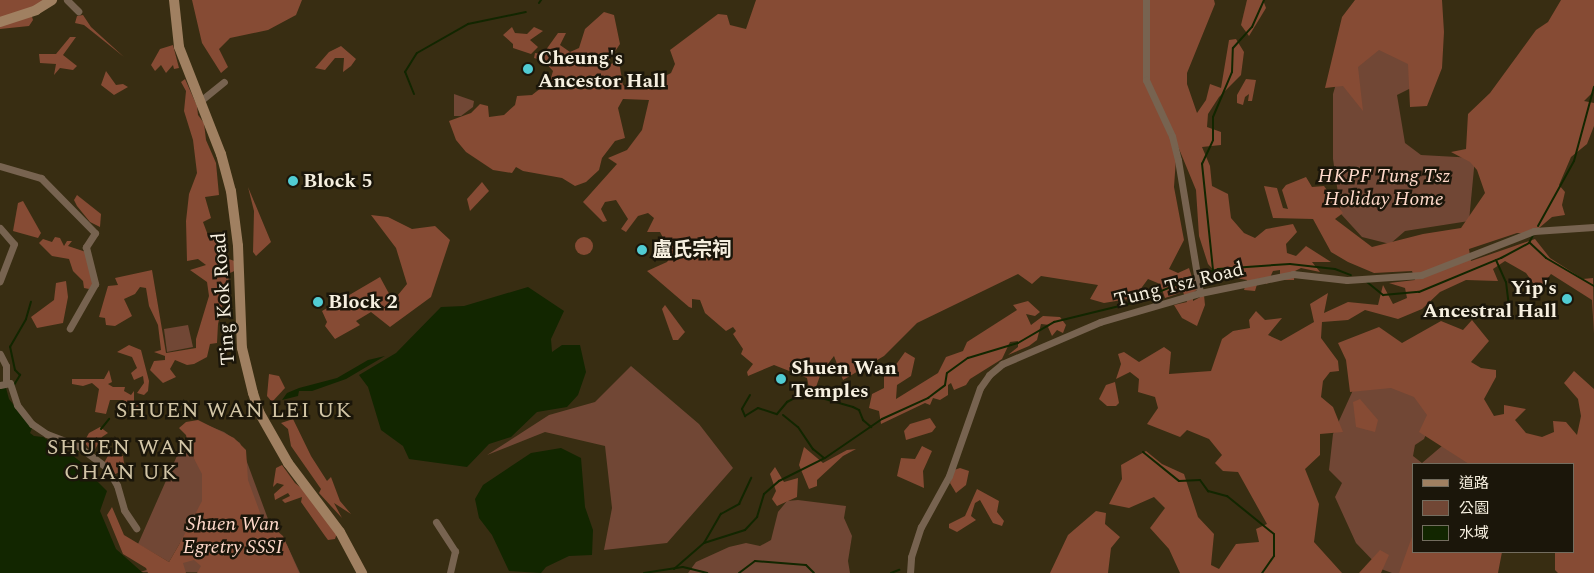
<!DOCTYPE html>
<meta charset="utf-8">
<style>
body{margin:0}
#map{position:relative;width:1594px;height:573px;overflow:hidden;background:#382d12;font-family:Spectral,"Noto Sans TC",serif}
div>[style]{position:absolute}
[style*='--x']{left:calc(var(--x)*1px);top:calc(var(--y)*1px);width:calc(var(--w)*1px);rotate:calc(var(--a)*1deg)}
.green>*{inset:0;background:#714735}
.forest>*{inset:0;background:#864b34}
.round{border-radius:50%}
.water>*{inset:0;background:#122600}
.stream>*{height:2px;margin:-1px;padding:0 1px;transform-origin:1px;border-radius:1px;background:#122600}
.street>*{height:7px;margin:-3.5px;padding:0 3.5px;transform-origin:3.5px;border-radius:3.5px;background:#776350}
.secondary>*{height:10px;margin:-5px;padding:0 5px;transform-origin:5px;border-radius:5px;background:#a08061}
.dots>*{width:14px;height:14px;translate:-50% -50%;box-sizing:border-box;border:2px solid #1b160a;border-radius:50%}
span{translate:-50% -50%;white-space:nowrap;text-align:center;line-height:1.15;-webkit-text-stroke:5px #1b160a;paint-order:stroke}
.poi-label{font-size:20px;color:#f6efdf;font-weight:700}
.left{translate:0 -50%;text-align:left}
.right{translate:-100% -50%;text-align:right}
.park-label{font-size:20px;color:#ffd9ca;font-style:italic}
.street-label{font-size:20px;color:#f6efdf}
.quarter-label{font-size:22px;color:#d2c5a6;letter-spacing:1px}
.legend{position:absolute;left:1412px;top:463px;width:162px;height:90px;box-sizing:border-box;background:#1b160a;border:1px solid #736d5f;margin:0;padding:6px 9px;list-style:none;font-size:15px;color:#f6efdf}
.legend li{display:flex;align-items:center;gap:10px;height:25px}
.legend b{width:25px;border:1px solid #736d5f}
</style>
<div id="map">
<div class="green">
<i style="clip-path:polygon(1354px 23px,1419px 62px,1421px 83px,1397px 95px,1405px 143px,1421px 155px,1475px 158px,1469px 221px,1405px 231px,1390px 244px,1362px 237px,1341px 214px,1333px 159px,1333px 94px)"></i>
<i style="clip-path:polygon(454px 94px,474px 101px,473px 107px,461px 116px,454px 116px)"></i>
<i style="clip-path:polygon(188px 325px,193px 347px,167px 352px,164px 329px)"></i>
<i style="clip-path:polygon(631px 366px,699px 424px,733px 468px,667px 543px,604px 550px,612px 508px,605px 446px,545px 432px,487px 455px,549px 415px,595px 402px)"></i>
<i style="clip-path:polygon(1407px 375px,1436px 410px,1424px 439px,1415px 445px,1413px 456px,1422px 463px,1449px 440px,1491px 464px,1413px 464px,1413px 552px,1416px 573px,1392px 573px,1381px 569px,1356px 543px,1335px 497px,1342px 483px,1329px 470px,1333px 434px,1359px 377px)"></i>
<i style="clip-path:polygon(197px 421px,224px 432px,240px 443px,268px 519px,287px 545px,300px 573px,140px 572px,178px 560px,180px 543px,169px 562px,138px 544px,180px 449px,189px 449px,195px 460px,186px 432px)"></i>
<i style="clip-path:polygon(798px 500px,846px 506px,844px 518px,852px 536px,848px 561px,850px 573px,688px 573px,696px 562px,729px 547px,746px 543px,760px 546px,771px 540px,778px 512px,787px 501px)"></i>
</div>
<div class="forest">
<i style="clip-path:polygon(0 0,54px 0,31px 13px,33px 20px,29px 26px,0 29px)"></i>
<i style="clip-path:polygon(192px 0,302px 0,296px 15px,268px 30px,230px 38px,219px 49px,228px 67px,221px 73px,202px 43px)"></i>
<i style="clip-path:polygon(756px 0,1214px 0,1215px 4px,1187px 73px,1187px 84px,1197px 113px,1206px 100px,1210px 84px,1221px 88px,1229px 40px,1236px 39px,1244px 52px,1241px 75px,1219px 97px,1208px 114px,1207px 127px,1221px 132px,1221px 145px,1202px 147px,1210px 166px,1212px 186px,1228px 194px,1231px 218px,1244px 233px,1255px 238px,1266px 229px,1293px 224px,1297px 232px,1286px 244px,1287px 253px,1296px 256px,1306px 246px,1331px 262px,1312px 262px,1320px 272px,1301px 268px,1295px 271px,1294px 280px,1280px 280px,1280px 270px,1273px 271px,1267px 284px,1259px 278px,1255px 291px,1244px 290px,1247px 280px,1218px 275px,1208px 264px,1199px 236px,1196px 190px,1177px 144px,1174px 187px,1184px 240px,1169px 269px,1178px 273px,1189px 268px,1193px 280px,1201px 279px,1203px 285px,1193px 293px,1193px 301px,1204px 295px,1205px 305px,1197px 326px,1182px 318px,1174px 305px,1187px 302px,1183px 292px,1165px 298px,1160px 284px,1148px 279px,1134px 298px,1104px 303px,1090px 299px,1098px 285px,1041px 276px,1032px 284px,1018px 274px,917px 323px,884px 356px,843px 380px,834px 356px,821px 373px,816px 387px,809px 388px,807px 378px,774px 365px,748px 376px,747px 372px,753px 364px,741px 354px,743px 349px,733px 334px,736px 331px,733px 327px,726px 331px,705px 313px,700px 300px,692px 299px,692px 308px,689px 307px,647px 271px,667px 262px,672px 255px,660px 232px,647px 232px,654px 218px,648px 213px,638px 216px,626px 232px,621px 229px,628px 219px,616px 200px,605px 202px,601px 209px,607px 221px,603px 222px,583px 202px,617px 164px,608px 158px,627px 150px,642px 130px,649px 100px,623px 99px,618px 108px,625px 138px,615px 141px,602px 158px,599px 170px,586px 182px,575px 186px,562px 178px,523px 171px,516px 167px,512px 173px,493px 170px,466px 152px,456px 140px,449px 121px,471px 113px,480px 104px,488px 106px,489px 117px,504px 115px,515px 105px,517px 96px,532px 95px,550px 81px,553px 71px,544px 61px,534px 58px,535px 53px,543px 54px,558px 33px,566px 33px,560px 45px,570px 52px,579px 48px,585px 29px,604px 12px,614px 15px,620px 44px,606px 65px,619px 62px,623px 85px,628px 88px,643px 87px,671px 73px,675px 64px,670px 50px,718px 14px,727px 15px,730px 25px,746px 29px)"></i>
<i style="clip-path:polygon(1247px 0,1263px 0,1266px 8px,1249px 36px,1241px 25px)"></i>
<i style="clip-path:polygon(1355px 0,1442px 0,1444px 32px,1442px 68px,1427px 106px,1410px 107px,1408px 64px,1379px 50px,1358px 67px,1363px 111px,1343px 86px,1325px 88px,1342px 17px)"></i>
<i style="clip-path:polygon(1561px 0,1594px 0,1594px 91px,1584px 101px,1594px 103px,1594px 126px,1587px 144px,1571px 157px,1559px 185px,1565px 192px,1562px 205px,1565px 215px,1552px 217px,1532px 234px,1517px 233px,1469px 249px,1471px 261px,1535px 239px,1550px 258px,1583px 279px,1593px 278px,1594px 334px,1592px 300px,1551px 274px,1538px 290px,1526px 273px,1505px 261px,1493px 269px,1498px 281px,1466px 280px,1440px 292px,1422px 309px,1398px 319px,1365px 310px,1348px 320px,1322px 322px,1321px 338px,1338px 361px,1339px 371px,1330px 372px,1323px 381px,1321px 397px,1333px 407px,1343px 432px,1320px 434px,1320px 455px,1305px 469px,1319px 504px,1314px 542px,1342px 573px,1180px 573px,1169px 549px,1150px 528px,1165px 508px,1154px 497px,1129px 508px,1109px 504px,1122px 479px,1121px 465px,1146px 451px,1162px 464px,1184px 474px,1198px 517px,1214px 534px,1211px 565px,1219px 569px,1236px 544px,1259px 542px,1256px 529px,1267px 524px,1238px 472px,1223px 471px,1215px 463px,1222px 455px,1209px 439px,1187px 430px,1180px 437px,1147px 424px,1158px 408px,1155px 397px,1138px 392px,1139px 379px,1130px 372px,1116px 379px,1121px 364px,1118px 354px,1124px 352px,1139px 362px,1164px 347px,1171px 352px,1169px 374px,1211px 371px,1222px 339px,1233px 331px,1250px 328px,1249px 320px,1256px 311px,1265px 320px,1282px 318px,1268px 335px,1281px 341px,1314px 322px,1310px 304px,1328px 293px,1324px 313px,1348px 302px,1378px 305px,1383px 285px,1393px 304px,1407px 298px,1405px 288px,1389px 283px,1415px 280px,1412px 271px,1374px 273px,1348px 262px,1331px 252px,1313px 219px,1273px 218px,1264px 186px,1277px 188px,1283px 208px,1288px 209px,1282px 190px,1286px 185px,1306px 177px,1312px 187px,1324px 186px,1343px 213px,1335px 219px,1372px 247px,1423px 234px,1461px 228px,1485px 193px,1477px 170px,1470px 162px,1451px 152px,1466px 149px,1468px 114px,1490px 93px,1536px 30px,1548px 22px)"></i>
<i style="clip-path:polygon(83px 15px,91px 27px,124px 57px,84px 25px,75px 23px,77px 16px)"></i>
<i style="clip-path:polygon(512px 27px,515px 33px,527px 34px,534px 27px,543px 31px,530px 40px,538px 47px,531px 54px,513px 48px,513px 44px,503px 35px)"></i>
<i style="clip-path:polygon(70px 37px,76px 37px,63px 55px,77px 66px,73px 70px,60px 68px,54px 75px,56px 64px,40px 63px,39px 54px,56px 54px)"></i>
<i style="clip-path:polygon(173px 45px,179px 68px,174px 69px,173px 65px,166px 73px,161px 65px,155px 71px,151px 65px,160px 49px)"></i>
<i style="clip-path:polygon(341px 46px,356px 59px,351px 66px,343px 72px,344px 58px,335px 58px,325px 70px,315px 68px,329px 52px)"></i>
<i style="clip-path:polygon(106px 71px,116px 85px,123px 84px,128px 87px,114px 95px,101px 85px)"></i>
<i style="clip-path:polygon(185px 79px,197px 106px,198px 115px,204px 123px,206px 140px,216px 163px,219px 195px,205px 197px,211px 218px,203px 222px,209px 238px,222px 238px,226px 258px,240px 263px,241px 268px,230px 273px,218px 324px,217px 343px,210px 344px,207px 357px,194px 364px,187px 365px,175px 360px,170px 369px,176px 377px,163px 383px,150px 370px,154px 361px,165px 360px,165px 356px,154px 352px,161px 350px,158px 325px,149px 306px,146px 288px,140px 287px,135px 294px,124px 299px,132px 316px,115px 326px,106px 325px,105px 318px,99px 317px,108px 286px,118px 285px,115px 278px,152px 270px,166px 353px,196px 348px,196px 339px,209px 296px,207px 282px,190px 270px,206px 265px,198px 259px,187px 261px,186px 221px,189px 194px,197px 173px,193px 140px,184px 111px,186px 91px,181px 82px)"></i>
<i style="clip-path:polygon(1246px 79px,1256px 80px,1252px 101px,1248px 101px,1249px 94px,1245px 97px,1243px 105px,1237px 103px,1237px 95px)"></i>
<i style="clip-path:polygon(482px 182px,489px 191px,470px 211px,467px 199px)"></i>
<i style="clip-path:polygon(248px 187px,271px 242px,256px 256px,253px 252px,254px 211px)"></i>
<i style="clip-path:polygon(77px 195px,101px 214px,100px 227px,90px 222px,77px 206px,74px 200px)"></i>
<i style="clip-path:polygon(23px 201px,41px 233px,38px 238px,13px 231px,18px 203px)"></i>
<i style="clip-path:polygon(371px 215px,388px 217px,412px 229px,435px 226px,450px 240px,431px 297px,390px 327px,371px 312px,356px 321px,360px 325px,335px 339px,325px 326px,327px 322px,322px 311px,380px 277px,393px 301px,407px 284px,396px 248px)"></i>
<i class="round" style="left:575px;top:237px;width:18px;height:18px"></i>
<i style="clip-path:polygon(55px 237px,60px 238px,64px 246px,67px 241px,72px 241px,68px 246px,89px 253px,95px 282px,89px 289px,84px 288px,83px 281px,73px 271px,69px 259px,52px 256px,39px 243px,43px 239px,52px 242px)"></i>
<i style="clip-path:polygon(66px 281px,68px 297px,63px 323px,37px 328px,31px 317px,54px 300px,56px 283px)"></i>
<i style="clip-path:polygon(1028px 301px,1040px 312px,1035px 316px,1026px 314px,1031px 325px,1043px 316px,1060px 317px,1066px 325px,1063px 333px,1057px 330px,1052px 336px,1048px 327px,1050px 325px,1041px 324px,1037px 340px,1029px 346px,1008px 355px,1018px 347px,1018px 341px,1010px 342px,1002px 359px,970px 379px,966px 385px,954px 390px,951px 383px,948px 385px,948px 395px,940px 400px,933px 398px,930px 405px,925px 403px,881px 424px,879px 411px,869px 408px,872px 394px,884px 388px,884px 370px,895px 366px,905px 352px,915px 358px,911px 376px,897px 385px,896px 399px,938px 373px,946px 357px,963px 351px,967px 342px,1017px 310px,1013px 305px)"></i>
<i style="clip-path:polygon(665px 305px,685px 332px,678px 340px,673px 340px,662px 309px)"></i>
<i style="clip-path:polygon(1472px 320px,1489px 341px,1471px 362px,1481px 368px,1496px 370px,1496px 377px,1484px 399px,1494px 416px,1504px 414px,1504px 405px,1526px 409px,1515px 420px,1526px 433px,1542px 437px,1554px 432px,1553px 421px,1566px 422px,1577px 435px,1581px 416px,1578px 399px,1564px 383px,1574px 371px,1594px 389px,1594px 573px,1558px 573px,1555px 570px,1555px 552px,1573px 552px,1573px 464px,1469px 464px,1419px 432px,1427px 415px,1414px 397px,1391px 388px,1350px 392px,1346px 360px,1338px 343px,1379px 327px,1402px 343px,1441px 321px,1463px 330px)"></i>
<i style="clip-path:polygon(129px 345px,141px 350px,149px 381px,148px 391px,144px 395px,137px 393px,144px 383px,143px 376px,134px 380px,131px 373px,137px 368px,132px 357px,117px 352px)"></i>
<i style="clip-path:polygon(109px 370px,112px 382px,108px 384px,113px 387px,125px 387px,124px 391px,131px 395px,134px 391px,134px 402px,144px 408px,141px 411px,123px 400px,110px 400px,106px 414px,95px 412px,99px 389px,92px 383px,83px 386px,72px 384px,72px 379px,104px 379px)"></i>
<i style="clip-path:polygon(269px 374px,279px 376px,285px 388px,272px 402px,267px 396px)"></i>
<i style="clip-path:polygon(1115px 382px,1119px 403px,1116px 406px,1107px 406px,1099px 399px,1106px 385px)"></i>
<i style="clip-path:polygon(1360px 399px,1378px 420px,1375px 432px,1356px 427px,1353px 402px)"></i>
<i style="clip-path:polygon(930px 418px,936px 427px,932px 432px,906px 440px,904px 431px,910px 424px)"></i>
<i style="clip-path:polygon(293px 419px,311px 456px,327px 481px,331px 477px,340px 501px,351px 514px,334px 503px,342px 518px,319px 493px,321px 489px,291px 446px,288px 429px,281px 423px)"></i>
<i style="clip-path:polygon(198px 420px,234px 438px,246px 450px,248px 480px,262px 518px,283px 536px,299px 573px,197px 573px,201px 566px,194px 560px,183px 563px,186px 573px,148px 573px,146px 568px,123px 554px,107px 515px,112px 507px,124px 535px,169px 562px,180px 543px,202px 501px,202px 474px,189px 449px,186px 435px,179px 428px,186px 422px)"></i>
<i style="clip-path:polygon(100px 427px,108px 433px,102px 437px,93px 453px,84px 442px,89px 433px)"></i>
<i style="clip-path:polygon(922px 446px,932px 451px,923px 471px,924px 488px,897px 476px,901px 458px,915px 459px)"></i>
<i style="clip-path:polygon(804px 447px,823px 463px,847px 450px,856px 449px,843px 456px,817px 480px,817px 486px,809px 489px,799px 465px)"></i>
<i style="clip-path:polygon(109px 454px,123px 456px,125px 470px,103px 479px,104px 463px)"></i>
<i style="clip-path:polygon(282px 465px,295px 483px,318px 502px,337px 533px,335px 539px,328px 540px,325px 536px,301px 502px,302px 497px,285px 503px,282px 500px,290px 496px,288px 493px,275px 500px,274px 494px,284px 485px,277px 483px,273px 487px,276px 468px)"></i>
<i style="clip-path:polygon(775px 467px,784px 482px,798px 478px,797px 497px,777px 506px,772px 499px,776px 491px,770px 474px)"></i>
<i style="clip-path:polygon(960px 468px,969px 471px,966px 485px,956px 493px,950px 483px,954px 470px)"></i>
<i style="clip-path:polygon(977px 489px,999px 501px,997px 512px,1004px 521px,1002px 526px,993px 523px,980px 500px,975px 503px,971px 516px,976px 520px,957px 532px,949px 528px,949px 524px,965px 516px)"></i>
<i style="clip-path:polygon(1096px 511px,1106px 513px,1105px 524px,1120px 537px,1111px 548px,1108px 573px,1050px 573px,1068px 535px)"></i>
<i style="clip-path:polygon(1413px 534px,1413px 552px,1502px 552px,1498px 573px,1399px 573px)"></i>
<i style="clip-path:polygon(1380px 550px,1389px 555px,1381px 573px,1359px 573px)"></i>
</div>
<div class="water">
<i style="clip-path:polygon(528px 287px,564px 311px,551px 339px,552px 352px,562px 345px,580px 345px,586px 372px,578px 395px,567px 407px,537px 412px,511px 437px,489px 444px,467px 467px,409px 459px,403px 446px,381px 430px,368px 387px,359px 375px,396px 353px,441px 307px,464px 306px)"></i>
<i style="clip-path:polygon(385px 356px,346px 379px,312px 391px,299px 391px,298px 396px,282px 400px,287px 393px,299px 388px,337px 378px,368px 360px)"></i>
<i style="clip-path:polygon(0 388px,6px 388px,9px 399px,32px 428px,30px 433px,34px 436px,43px 437px,72px 455px,97px 475px,95px 479px,107px 491px,100px 511px,116px 549px,143px 573px,0 573px)"></i>
<i style="clip-path:polygon(561px 448px,581px 458px,585px 507px,593px 530px,592px 555px,569px 556px,546px 567px,541px 573px,509px 571px,492px 535px,479px 518px,475px 499px,483px 485px,531px 453px)"></i>
</div>
<div class="stream">
<i style="--x:539;--y:3;--w:4;--a:-56"></i>
<i style="--x:414;--y:94;--w:24;--a:-112"></i>
<i style="--x:405;--y:72;--w:22;--a:-58"></i>
<i style="--x:417;--y:53;--w:59;--a:-29.6"></i>
<i style="--x:468;--y:24;--w:59;--a:-11.7"></i>
<i style="--x:1538;--y:226;--w:74;--a:-61"></i>
<i style="--x:1574;--y:161;--w:77;--a:-74.9"></i>
<i style="--x:1530;--y:243;--w:22;--a:43"></i>
<i style="--x:1546;--y:258;--w:56;--a:30.3"></i>
<i style="--x:1496;--y:260;--w:24;--a:66"></i>
<i style="--x:1506;--y:282;--w:25;--a:83"></i>
<i style="--x:1213;--y:270;--w:107;--a:-95.9"></i>
<i style="--x:1202;--y:164;--w:26;--a:-65"></i>
<i style="--x:1213;--y:140;--w:23;--a:-90"></i>
<i style="--x:1213;--y:117;--w:49;--a:-67.1"></i>
<i style="--x:1232;--y:72;--w:24;--a:-88"></i>
<i style="--x:1233;--y:48;--w:28;--a:-48"></i>
<i style="--x:1252;--y:27;--w:30;--a:-66"></i>
<i style="--x:1200;--y:275;--w:19;--a:-18"></i>
<i style="--x:1218;--y:269;--w:72;--a:-4"></i>
<i style="--x:1290;--y:264;--w:45;--a:6.3"></i>
<i style="--x:1335;--y:269;--w:17;--a:21"></i>
<i style="--x:1367;--y:282;--w:21;--a:39"></i>
<i style="--x:1383;--y:295;--w:36;--a:-5"></i>
<i style="--x:1419;--y:292;--w:89;--a:-22.5"></i>
<i style="--x:1501;--y:258;--w:32;--a:-28"></i>
<i style="--x:1529;--y:243;--w:9;--a:-63"></i>
<i style="--x:14;--y:385;--w:12;--a:-59"></i>
<i style="--x:20;--y:375;--w:7;--a:-135"></i>
<i style="--x:15;--y:370;--w:24;--a:-102"></i>
<i style="--x:10;--y:347;--w:32;--a:-60"></i>
<i style="--x:26;--y:319;--w:18;--a:-74"></i>
<i style="--x:750;--y:395;--w:16;--a:120"></i>
<i style="--x:742;--y:409;--w:8;--a:67"></i>
<i style="--x:745;--y:416;--w:15;--a:-32"></i>
<i style="--x:758;--y:408;--w:20;--a:18"></i>
<i style="--x:777;--y:414;--w:16;--a:-50"></i>
<i style="--x:787;--y:402;--w:19;--a:-28"></i>
<i style="--x:804;--y:393;--w:51;--a:15.9"></i>
<i style="--x:853;--y:407;--w:7;--a:27"></i>
<i style="--x:859;--y:410;--w:11;--a:68"></i>
<i style="--x:863;--y:420;--w:11;--a:41"></i>
<i style="--x:783;--y:415;--w:19;--a:39"></i>
<i style="--x:798;--y:427;--w:27;--a:56"></i>
<i style="--x:813;--y:449;--w:13;--a:39"></i>
<i style="--x:101;--y:429;--w:13;--a:-51"></i>
<i style="--x:1143;--y:452;--w:46;--a:38.9"></i>
<i style="--x:1179;--y:481;--w:21;--a:-3"></i>
<i style="--x:1200;--y:480;--w:14;--a:54"></i>
<i style="--x:1208;--y:491;--w:20;--a:15"></i>
<i style="--x:1227;--y:496;--w:60;--a:39"></i>
<i style="--x:1274;--y:534;--w:22;--a:90"></i>
<i style="--x:1274;--y:556;--w:21;--a:125"></i>
<i style="--x:72;--y:455;--w:7;--a:-34"></i>
<i style="--x:704;--y:543;--w:43;--a:-17.6"></i>
<i style="--x:745;--y:530;--w:18;--a:-47"></i>
<i style="--x:757;--y:517;--w:24;--a:-73"></i>
<i style="--x:764;--y:494;--w:20;--a:-41"></i>
<i style="--x:779;--y:481;--w:51;--a:-26.6"></i>
<i style="--x:825;--y:458;--w:69;--a:-34.4"></i>
<i style="--x:882;--y:419;--w:51;--a:-24.5"></i>
<i style="--x:928;--y:398;--w:21;--a:-37"></i>
<i style="--x:945;--y:385;--w:12;--a:-81"></i>
<i style="--x:947;--y:373;--w:26;--a:-36"></i>
<i style="--x:968;--y:358;--w:52;--a:-16.7"></i>
<i style="--x:1018;--y:343;--w:42;--a:-30.3"></i>
<i style="--x:1054;--y:322;--w:80;--a:-13.7"></i>
<i style="--x:1132;--y:303;--w:68;--a:-22.4"></i>
<i style="--x:674;--y:569;--w:40;--a:-41"></i>
<i style="--x:704;--y:543;--w:34;--a:-60"></i>
<i style="--x:721;--y:514;--w:21;--a:-29"></i>
<i style="--x:739;--y:504;--w:29;--a:-65"></i>
<i style="--x:644;--y:573;--w:39;--a:-9"></i>
<i style="--x:683;--y:567;--w:25;--a:14"></i>
<i style="--x:739;--y:573;--w:20;--a:-37"></i>
<i style="--x:755;--y:561;--w:51;--a:4.5"></i>
<i style="--x:806;--y:565;--w:11;--a:45"></i>
<i style="--x:891;--y:573;--w:9;--a:-21"></i>
</div>
<div class="street">
<i style="--x:67;--y:0;--w:16;--a:45"></i>
<i style="--x:1146;--y:0;--w:80;--a:90"></i>
<i style="--x:1146;--y:80;--w:62;--a:65.1"></i>
<i style="--x:1172;--y:136;--w:25;--a:76"></i>
<i style="--x:1178;--y:160;--w:135;--a:80.6"></i>
<i style="--x:199;--y:102;--w:32;--a:-39"></i>
<i style="--x:0;--y:166;--w:43;--a:16.3"></i>
<i style="--x:41;--y:178;--w:77;--a:45.5"></i>
<i style="--x:95;--y:233;--w:17;--a:123"></i>
<i style="--x:86;--y:247;--w:38;--a:76"></i>
<i style="--x:95;--y:284;--w:51;--a:119.6"></i>
<i style="--x:0;--y:228;--w:21;--a:49"></i>
<i style="--x:14;--y:244;--w:40;--a:111"></i>
<i style="--x:0;--y:354;--w:13;--a:63"></i>
<i style="--x:6;--y:366;--w:17;--a:90"></i>
<i style="--x:0;--y:385;--w:10;--a:-11"></i>
<i style="--x:10;--y:383;--w:23;--a:72"></i>
<i style="--x:17;--y:405;--w:24;--a:52"></i>
<i style="--x:32;--y:424;--w:18;--a:34"></i>
<i style="--x:47;--y:434;--w:33;--a:21"></i>
<i style="--x:78;--y:446;--w:36;--a:37"></i>
<i style="--x:107;--y:468;--w:20;--a:60"></i>
<i style="--x:117;--y:485;--w:26;--a:74"></i>
<i style="--x:124;--y:510;--w:22;--a:56"></i>
<i style="--x:436;--y:522;--w:35;--a:57"></i>
<i style="--x:455;--y:551;--w:23;--a:103"></i>
<i style="--x:910;--y:573;--w:16;--a:-86"></i>
<i style="--x:911;--y:557;--w:32;--a:-72"></i>
<i style="--x:921;--y:527;--w:58;--a:-61.2"></i>
<i style="--x:949;--y:476;--w:93;--a:-70.6"></i>
<i style="--x:980;--y:388;--w:16;--a:-55"></i>
<i style="--x:989;--y:375;--w:17;--a:-40"></i>
<i style="--x:1002;--y:364;--w:107;--a:-23.2"></i>
<i style="--x:1100;--y:322;--w:104;--a:-16.2"></i>
<i style="--x:1200;--y:293;--w:95;--a:-11.5"></i>
<i style="--x:1293;--y:274;--w:54;--a:6.3"></i>
<i style="--x:1347;--y:280;--w:74;--a:-3.9"></i>
<i style="--x:1421;--y:275;--w:121;--a:-21.3"></i>
<i style="--x:1534;--y:231;--w:60;--a:-3.8"></i>
</div>
<div class="secondary">
<i style="--x:174;--y:0;--w:47;--a:83.9"></i>
<i style="--x:179;--y:47;--w:115;--a:68.6"></i>
<i style="--x:221;--y:154;--w:38;--a:75"></i>
<i style="--x:231;--y:191;--w:55;--a:82.7"></i>
<i style="--x:238;--y:246;--w:102;--a:87.8"></i>
<i style="--x:242;--y:348;--w:46;--a:76.3"></i>
<i style="--x:253;--y:393;--w:20;--a:72"></i>
<i style="--x:259;--y:412;--w:59;--a:60.4"></i>
<i style="--x:288;--y:463;--w:86;--a:53"></i>
<i style="--x:340;--y:532;--w:47;--a:61.8"></i>
<i style="--x:0;--y:22;--w:38;--a:-18"></i>
<i style="--x:36;--y:10;--w:19;--a:-32"></i>
</div>
<div class="dots">
<i style="left:528px;top:69px;background:#51ccd3"></i>
<i style="left:293px;top:181px;background:#51ccd3"></i>
<i style="left:642px;top:250px;background:#51ccd3"></i>
<i style="left:1567px;top:299px;background:#51ccd3"></i>
<i style="left:318px;top:302px;background:#51ccd3"></i>
<i style="left:781px;top:379px;background:#51ccd3"></i>
</div>
<div class="poi-label">
<span class="left" style="left:538px;top:70px">Cheung's<br>Ancestor Hall</span>
<span class="left" style="left:303px;top:181px">Block 5</span>
<span class="left" style="left:652px;top:250px">盧氏宗祠</span>
<span class="right" style="left:1557px;top:300px">Yip's<br>Ancestral Hall</span>
<span class="left" style="left:328px;top:302px">Block 2</span>
<span class="left" style="left:791px;top:380px">Shuen Wan<br>Temples</span>
</div>
<div class="park-label">
<span style="left:1384px;top:188px">HKPF Tung Tsz<br>Holiday Home</span>
<span style="left:233px;top:536px">Shuen Wan<br>Egretry SSSI</span>
</div>
<div class="street-label">
<span style="left:1179px;top:285px;rotate:-14deg">Tung Tsz Road</span>
<span style="left:224px;top:299px;rotate:-94deg">Ting Kok Road</span>
</div>
<div class="quarter-label">
<span style="left:234px;top:411px">SHUEN WAN LEI UK</span>
<span style="left:121px;top:460px">SHUEN WAN<br>CHAN UK</span>
</div>
<ul class="legend">
<li><b style="height:6px;background:#a08061"></b>道路</li>
<li><b style="height:14px;background:#714735"></b>公園</li>
<li><b style="height:14px;background:#122600"></b>水域</li>
</ul>
</div>
